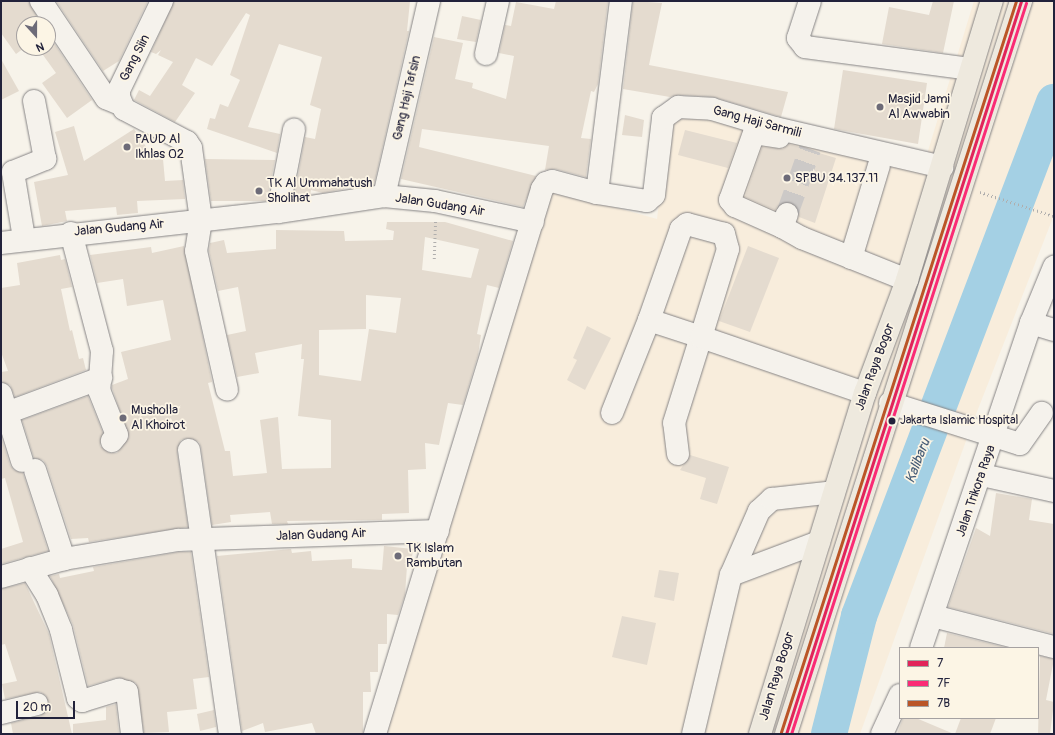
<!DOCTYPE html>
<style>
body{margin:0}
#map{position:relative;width:1055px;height:735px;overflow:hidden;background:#f7f3ea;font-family:Pangolin,sans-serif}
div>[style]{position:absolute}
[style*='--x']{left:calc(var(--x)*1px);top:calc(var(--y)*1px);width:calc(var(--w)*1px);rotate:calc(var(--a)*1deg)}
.built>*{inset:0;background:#f8eddc}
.river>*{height:36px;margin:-18px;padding:0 18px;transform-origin:18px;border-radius:18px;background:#a4d0e4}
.building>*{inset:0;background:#e4dbcf}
.minor-tunnel>*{height:22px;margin-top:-11px;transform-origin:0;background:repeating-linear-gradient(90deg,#ccc9c7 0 22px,transparent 0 33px)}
.path>*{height:2.5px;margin-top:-1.25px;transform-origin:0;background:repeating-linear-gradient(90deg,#b0aead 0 1px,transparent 0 4px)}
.roads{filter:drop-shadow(0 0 1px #868485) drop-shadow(0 0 1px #868485)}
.minor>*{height:22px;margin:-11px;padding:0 11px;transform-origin:11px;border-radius:11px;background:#f5f2ec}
.highway>*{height:22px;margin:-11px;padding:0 11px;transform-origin:11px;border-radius:11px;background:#eee9de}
.bus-1>*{height:3px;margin:-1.5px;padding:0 1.5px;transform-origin:1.5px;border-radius:1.5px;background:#e1245a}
.bus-2>*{height:3px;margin:-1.5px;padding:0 1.5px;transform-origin:1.5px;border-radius:1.5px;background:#fa2b75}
.bus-3>*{height:3px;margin:-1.5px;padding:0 1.5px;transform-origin:1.5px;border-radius:1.5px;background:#ba5527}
.dots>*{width:11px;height:11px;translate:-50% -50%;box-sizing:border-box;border:2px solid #fcf5e5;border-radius:50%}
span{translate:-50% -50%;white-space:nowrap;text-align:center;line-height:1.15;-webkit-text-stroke:3.5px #fcf5e5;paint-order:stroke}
.bus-label{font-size:12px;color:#22223b}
.left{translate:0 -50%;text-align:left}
.street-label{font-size:13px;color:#22223b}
.poi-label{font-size:13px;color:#22223b}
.water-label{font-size:14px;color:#435a75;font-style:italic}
.frame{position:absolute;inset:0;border:2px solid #22223b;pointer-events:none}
.legend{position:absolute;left:899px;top:647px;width:140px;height:72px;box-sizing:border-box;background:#fcf5e5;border:1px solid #a5a1a1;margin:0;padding:5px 7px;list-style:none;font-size:12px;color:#22223b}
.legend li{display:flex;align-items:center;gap:8px;height:20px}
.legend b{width:20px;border:1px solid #a5a1a1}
.north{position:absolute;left:16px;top:16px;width:40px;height:40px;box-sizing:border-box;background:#fcf5e5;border:1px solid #a5a1a1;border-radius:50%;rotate:159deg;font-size:11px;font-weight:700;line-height:16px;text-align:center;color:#22223b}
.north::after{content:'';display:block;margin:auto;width:14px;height:18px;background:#6d6b78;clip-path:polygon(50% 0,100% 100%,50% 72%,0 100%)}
.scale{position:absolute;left:16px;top:701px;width:59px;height:18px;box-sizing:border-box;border:2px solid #22223b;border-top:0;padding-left:5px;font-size:12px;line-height:14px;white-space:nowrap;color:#22223b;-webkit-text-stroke:3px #fcf5e5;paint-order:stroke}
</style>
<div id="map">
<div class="built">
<i style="clip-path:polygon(974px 1px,1054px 1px,1054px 215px,971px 427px,860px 734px,367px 734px,536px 185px,657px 219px,669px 111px,923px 167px)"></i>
</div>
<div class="river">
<i style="--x:829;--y:734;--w:122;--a:-75.7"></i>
<i style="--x:859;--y:616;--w:550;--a:-69.22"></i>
</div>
<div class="building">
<i style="clip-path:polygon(1px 1px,29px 1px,41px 24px,24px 24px,24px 48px,16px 54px,1px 33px)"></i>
<i style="clip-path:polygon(56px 1px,148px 1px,119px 61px,103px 71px)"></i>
<i style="clip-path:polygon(174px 1px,410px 1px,407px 31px,409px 31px,374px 185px,345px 185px,344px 189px,323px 193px,311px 190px,310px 195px,294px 197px,305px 137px,315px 139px,321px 109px,310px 105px,322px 57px,279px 44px,248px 127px,280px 134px,277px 153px,207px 129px,210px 118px,215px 119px,220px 104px,228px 107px,240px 80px,230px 75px,250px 15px,246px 13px,212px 66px,196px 58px,182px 85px,195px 93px,175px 122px,134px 100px,139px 90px,150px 96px,173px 62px,158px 55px,161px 50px,156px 54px,151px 52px)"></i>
<i style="clip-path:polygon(556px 1px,608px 1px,598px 84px,594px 92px,591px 91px,581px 138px,591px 139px,586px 177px,555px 169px,545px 170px,549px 146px,422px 129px,419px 147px,536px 176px,523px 207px,401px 179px,434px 37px,463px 43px,455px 79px,473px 83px,472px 88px,506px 99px,514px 56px,499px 53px,505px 25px,511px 26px,516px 2px,554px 9px)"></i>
<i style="clip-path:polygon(633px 1px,662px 3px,649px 65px,788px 92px,781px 117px,713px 97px,679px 95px,670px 97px,623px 89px)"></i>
<i style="clip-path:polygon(933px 1px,954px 1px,943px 53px,882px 44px,889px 7px,929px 15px)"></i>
<i style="clip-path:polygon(462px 16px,481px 20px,476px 42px,457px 39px)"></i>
<i style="clip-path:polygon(48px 34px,92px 100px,67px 118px,42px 83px,56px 73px,38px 48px,48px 48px)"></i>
<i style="clip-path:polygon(1px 59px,19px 91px,1px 100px)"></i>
<i style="clip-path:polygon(843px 70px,927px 83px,918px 144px,834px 129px)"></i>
<i style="clip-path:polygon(625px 115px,644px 120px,642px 137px,622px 135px)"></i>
<i style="clip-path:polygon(74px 126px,84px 161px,134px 129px,155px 160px,163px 159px,165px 181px,183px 180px,185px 199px,137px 201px,138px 213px,117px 215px,116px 207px,65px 211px,67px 221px,42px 226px,34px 182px,68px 175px,55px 132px)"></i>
<i style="clip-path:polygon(685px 130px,737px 143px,728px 168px,678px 155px)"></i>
<i style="clip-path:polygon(789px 144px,836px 158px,815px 223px,799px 217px,797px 206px,791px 202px,779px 204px,775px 210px,745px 197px,762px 147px,783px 149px)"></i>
<i style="clip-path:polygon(205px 159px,275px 160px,267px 201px,211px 201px)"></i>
<i style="clip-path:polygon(evenodd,387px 222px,445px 222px,513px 241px,499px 288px,487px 285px,477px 334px,481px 335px,478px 355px,463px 405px,448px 403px,439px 445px,425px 443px,426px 469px,408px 470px,409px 513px,382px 514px,382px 520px,287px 521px,288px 524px,272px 524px,270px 512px,230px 515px,231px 522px,212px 525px,201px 448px,199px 442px,188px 438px,181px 440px,177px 451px,188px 527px,89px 542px,88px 538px,71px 539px,47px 466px,43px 460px,34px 458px,22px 420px,88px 396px,103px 433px,100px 446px,110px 453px,117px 453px,129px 437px,112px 388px,112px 385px,128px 379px,121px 352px,171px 340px,163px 300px,127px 306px,123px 279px,97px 283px,90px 255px,151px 247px,152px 253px,184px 246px,212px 382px,208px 383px,225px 451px,230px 451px,233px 476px,267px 473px,260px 420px,278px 417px,282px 469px,331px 468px,331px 420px,298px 416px,304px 359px,301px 359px,302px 344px,255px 353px,259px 373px,237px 377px,227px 335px,246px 331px,238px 287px,218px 291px,209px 251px,210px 243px,224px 240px,227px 253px,276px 249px,276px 230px,344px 231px,345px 241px,393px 240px,394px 231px,386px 229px,387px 222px,425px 237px,479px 249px,471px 278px,422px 270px,425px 237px,387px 222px,366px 295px,401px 298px,396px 333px,369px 329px,361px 381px,319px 375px,319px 330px,366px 329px,366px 295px)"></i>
<i style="clip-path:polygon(748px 246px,779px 258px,750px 332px,719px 321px)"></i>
<i style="clip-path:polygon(60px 255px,61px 260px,65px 259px,72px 287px,61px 289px,70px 331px,72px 330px,79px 359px,83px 358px,86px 370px,15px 397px,10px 385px,1px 382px,1px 372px,8px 371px,1px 352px,1px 288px,20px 285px,17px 263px)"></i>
<i style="clip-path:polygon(587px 326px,611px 338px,585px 390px,567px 380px,577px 360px,573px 358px)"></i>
<i style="clip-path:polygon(1px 436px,10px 465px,14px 470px,23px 473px,48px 551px,1px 564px,1px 549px,23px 542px,5px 478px,1px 479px)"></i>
<i style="clip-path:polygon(690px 455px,729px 467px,717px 504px,700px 499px,706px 478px,680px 470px)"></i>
<i style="clip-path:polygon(996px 493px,1032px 499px,1029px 520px,1054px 524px,1054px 634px,948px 607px,976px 528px,990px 536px)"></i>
<i style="clip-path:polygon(384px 546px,413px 549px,411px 566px,407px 566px,405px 595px,398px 615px,387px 614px,387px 644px,378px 644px,378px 672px,370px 672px,371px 692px,363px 692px,363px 734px,316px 734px,312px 723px,265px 732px,263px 723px,242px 731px,217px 556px,291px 549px,292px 553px,311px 551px,312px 561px,352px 559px,352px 568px,382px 570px)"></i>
<i style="clip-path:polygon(179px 552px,191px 552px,209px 677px,193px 679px,197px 709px,167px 712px,169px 732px,144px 733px,136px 683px,116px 678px,88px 686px,73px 625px,50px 576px,59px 574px,60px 578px,94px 571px,93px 567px)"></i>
<i style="clip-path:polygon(659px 570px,679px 573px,674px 601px,654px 597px)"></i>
<i style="clip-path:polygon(25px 583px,49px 634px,72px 734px,13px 734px,11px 723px,40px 716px,49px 707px,46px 696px,40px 692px,5px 699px,2px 684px,17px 681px,5px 644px,1px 645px,1px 589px)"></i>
<i style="clip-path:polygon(622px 616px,656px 623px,647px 665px,612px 657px)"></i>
<i style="clip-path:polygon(947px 633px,1008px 648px,944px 648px)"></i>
<i style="clip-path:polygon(1040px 656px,1054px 659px,1046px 700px,1054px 702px,1050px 734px,1038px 734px)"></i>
<i style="clip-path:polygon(116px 704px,119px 734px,73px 734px,73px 724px,106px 720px,106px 707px)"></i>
<i style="clip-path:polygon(214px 710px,216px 727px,200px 731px,197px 714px)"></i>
<i style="clip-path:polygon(903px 718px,916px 718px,954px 734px,897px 734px)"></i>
<i style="clip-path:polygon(961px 718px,996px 718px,990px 734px,955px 734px)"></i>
</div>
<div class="minor-tunnel">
<i style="--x:787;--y:214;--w:69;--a:-70.5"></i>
</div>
<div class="path">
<i style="--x:980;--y:192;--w:78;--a:18"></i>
<i style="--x:434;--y:259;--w:38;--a:-88"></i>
</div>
<div class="roads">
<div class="minor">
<i style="--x:41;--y:1;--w:117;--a:56.2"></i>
<i style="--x:106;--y:98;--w:15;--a:23"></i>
<i style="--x:162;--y:1;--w:99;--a:115.8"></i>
<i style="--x:119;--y:90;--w:7;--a:90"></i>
<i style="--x:119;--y:97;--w:13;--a:67"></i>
<i style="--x:124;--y:109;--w:71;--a:27.6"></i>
<i style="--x:187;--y:142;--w:7;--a:56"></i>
<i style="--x:191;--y:148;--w:73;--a:82.1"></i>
<i style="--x:201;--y:220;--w:31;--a:99"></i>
<i style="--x:196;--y:251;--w:142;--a:77.4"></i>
<i style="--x:810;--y:1;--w:39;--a:108"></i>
<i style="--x:798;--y:38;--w:11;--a:52"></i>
<i style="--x:805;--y:47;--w:166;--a:7.6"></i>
<i style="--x:486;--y:54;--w:54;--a:-77.2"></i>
<i style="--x:779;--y:137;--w:25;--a:-171"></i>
<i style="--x:754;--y:133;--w:71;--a:109.7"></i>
<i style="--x:730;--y:200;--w:8;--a:50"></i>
<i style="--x:735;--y:206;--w:51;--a:24.1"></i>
<i style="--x:597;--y:193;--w:193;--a:-82.9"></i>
<i style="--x:384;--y:196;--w:200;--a:-77"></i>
<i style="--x:278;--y:212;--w:84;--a:-79"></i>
<i style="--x:787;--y:214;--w:14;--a:111"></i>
<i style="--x:782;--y:227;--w:23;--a:29"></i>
<i style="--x:802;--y:238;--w:113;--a:21.8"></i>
<i style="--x:71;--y:233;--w:122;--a:75.3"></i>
<i style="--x:102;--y:351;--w:39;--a:94"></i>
<i style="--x:99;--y:390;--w:48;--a:68.2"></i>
<i style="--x:117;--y:435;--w:8;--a:130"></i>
<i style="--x:24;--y:238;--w:67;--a:-99.5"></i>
<i style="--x:13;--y:172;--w:35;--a:-22"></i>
<i style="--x:45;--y:159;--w:59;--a:-100.7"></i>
<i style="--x:1;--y:243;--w:279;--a:-6.4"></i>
<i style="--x:278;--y:212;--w:107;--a:-8.6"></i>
<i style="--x:384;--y:196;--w:51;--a:5.6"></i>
<i style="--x:435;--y:201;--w:100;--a:12.1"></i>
<i style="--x:851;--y:258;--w:97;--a:-73.2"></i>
<i style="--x:1031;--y:323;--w:24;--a:17"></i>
<i style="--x:1;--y:394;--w:70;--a:72.6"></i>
<i style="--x:890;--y:403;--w:136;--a:17.5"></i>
<i style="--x:1020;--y:444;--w:38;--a:-55"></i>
<i style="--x:612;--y:413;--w:100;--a:-68.3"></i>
<i style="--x:1;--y:415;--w:107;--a:-20.3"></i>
<i style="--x:189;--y:450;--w:287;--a:81.8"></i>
<i style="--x:678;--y:454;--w:31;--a:-97"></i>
<i style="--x:674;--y:423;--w:90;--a:-72.6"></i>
<i style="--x:701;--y:337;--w:92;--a:-72.9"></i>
<i style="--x:728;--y:249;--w:16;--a:-105"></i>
<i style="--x:724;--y:234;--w:38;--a:-165"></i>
<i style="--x:687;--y:224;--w:8;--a:140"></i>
<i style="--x:681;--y:229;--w:96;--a:109.4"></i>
<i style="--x:649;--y:320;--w:55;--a:18.1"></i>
<i style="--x:701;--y:337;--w:173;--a:18.9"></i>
<i style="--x:35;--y:470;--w:94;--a:72"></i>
<i style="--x:982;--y:475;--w:74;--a:12.5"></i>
<i style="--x:30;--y:568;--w:32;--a:58"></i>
<i style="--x:47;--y:595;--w:38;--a:68"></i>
<i style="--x:61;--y:630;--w:70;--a:76"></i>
<i style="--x:78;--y:698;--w:5;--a:37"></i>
<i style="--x:82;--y:701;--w:39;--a:-17"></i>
<i style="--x:119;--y:690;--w:8;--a:14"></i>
<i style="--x:127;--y:692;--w:42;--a:83.2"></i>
<i style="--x:731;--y:575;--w:94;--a:-20.6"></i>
<i style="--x:1;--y:577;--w:66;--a:-15.9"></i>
<i style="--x:64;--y:559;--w:116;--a:-9.5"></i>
<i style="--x:178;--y:540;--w:260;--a:-2"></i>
<i style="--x:933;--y:616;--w:125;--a:14.4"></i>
<i style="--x:921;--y:648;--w:343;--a:-71.3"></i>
<i style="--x:1031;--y:323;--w:61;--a:-67.7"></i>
<i style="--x:1;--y:713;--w:37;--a:-14"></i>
<i style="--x:375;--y:734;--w:570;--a:-72.96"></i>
<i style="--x:542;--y:189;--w:7;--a:-56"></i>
<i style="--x:546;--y:183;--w:6;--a:-18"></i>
<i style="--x:552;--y:181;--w:47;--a:14.9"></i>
<i style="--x:597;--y:193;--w:51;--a:9.1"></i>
<i style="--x:647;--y:201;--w:9;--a:-41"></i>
<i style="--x:654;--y:195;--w:78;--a:-83.3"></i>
<i style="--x:663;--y:118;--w:19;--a:-36"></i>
<i style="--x:678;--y:107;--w:34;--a:3"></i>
<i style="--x:712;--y:109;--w:66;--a:16.8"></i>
<i style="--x:775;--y:128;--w:172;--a:13.1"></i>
<i style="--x:693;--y:734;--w:163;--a:-76.6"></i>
<i style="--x:731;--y:575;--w:70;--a:-66.4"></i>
<i style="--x:759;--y:511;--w:18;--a:-43"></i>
<i style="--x:772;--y:499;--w:62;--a:-6.4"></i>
<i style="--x:882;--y:734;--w:43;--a:-65.2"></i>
</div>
<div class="highway">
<i style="--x:760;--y:734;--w:357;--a:-72.9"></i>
<i style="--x:865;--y:393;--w:121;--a:-69.6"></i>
<i style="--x:907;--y:280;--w:292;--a:-73.1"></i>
<i style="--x:786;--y:734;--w:770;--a:-72.22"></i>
</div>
</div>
<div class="bus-1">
<i style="--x:786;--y:734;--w:770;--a:-72.22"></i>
</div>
<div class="bus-2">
<i style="--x:791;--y:734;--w:768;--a:-72.18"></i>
</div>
<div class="bus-3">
<i style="--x:781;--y:732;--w:768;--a:-72.18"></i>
</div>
<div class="dots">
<i style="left:880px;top:107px;background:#6d6b78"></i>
<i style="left:127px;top:147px;background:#6d6b78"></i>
<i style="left:787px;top:178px;background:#6d6b78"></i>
<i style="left:259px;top:191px;background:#6d6b78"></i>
<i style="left:123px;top:418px;background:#6d6b78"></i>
<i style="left:892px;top:421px;background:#22223b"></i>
<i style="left:398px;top:556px;background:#6d6b78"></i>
</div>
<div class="bus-label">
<span class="left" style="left:900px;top:421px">Jakarta Islamic Hospital</span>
</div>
<div class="street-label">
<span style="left:135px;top:58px;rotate:-63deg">Gang Siin</span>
<span style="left:407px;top:98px;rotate:-77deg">Gang Haji Tafsin</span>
<span style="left:757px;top:122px;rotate:15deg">Gang Haji Sarmili</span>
<span style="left:440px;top:205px;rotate:9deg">Jalan Gudang Air</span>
<span style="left:119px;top:228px;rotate:-5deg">Jalan Gudang Air</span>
<span style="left:875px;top:367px;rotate:-70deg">Jalan Raya Bogor</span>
<span style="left:976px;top:491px;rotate:-71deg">Jalan Trikora Raya</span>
<span style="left:321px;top:535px;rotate:-2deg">Jalan Gudang Air</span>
<span style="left:777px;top:676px;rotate:-73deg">Jalan Raya Bogor</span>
</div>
<div class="poi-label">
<span class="left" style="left:888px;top:107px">Masjid Jami<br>Al Awwabin</span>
<span class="left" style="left:135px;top:147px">PAUD Al<br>Ikhlas 02</span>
<span class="left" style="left:795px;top:178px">SPBU 34.137.11</span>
<span class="left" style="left:267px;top:191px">TK Al Ummahatush<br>Sholihat</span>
<span class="left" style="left:131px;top:418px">Musholla<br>Al Khoirot</span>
<span class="left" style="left:406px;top:556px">TK Islam<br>Rambutan</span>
</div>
<div class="water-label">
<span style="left:918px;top:461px;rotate:-69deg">Kalibaru</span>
</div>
<div class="frame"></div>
<ul class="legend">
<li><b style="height:5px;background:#e1245a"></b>7</li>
<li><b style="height:5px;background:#fa2b75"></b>7F</li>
<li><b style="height:5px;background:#ba5527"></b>7B</li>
</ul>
<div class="north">N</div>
<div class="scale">20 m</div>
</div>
